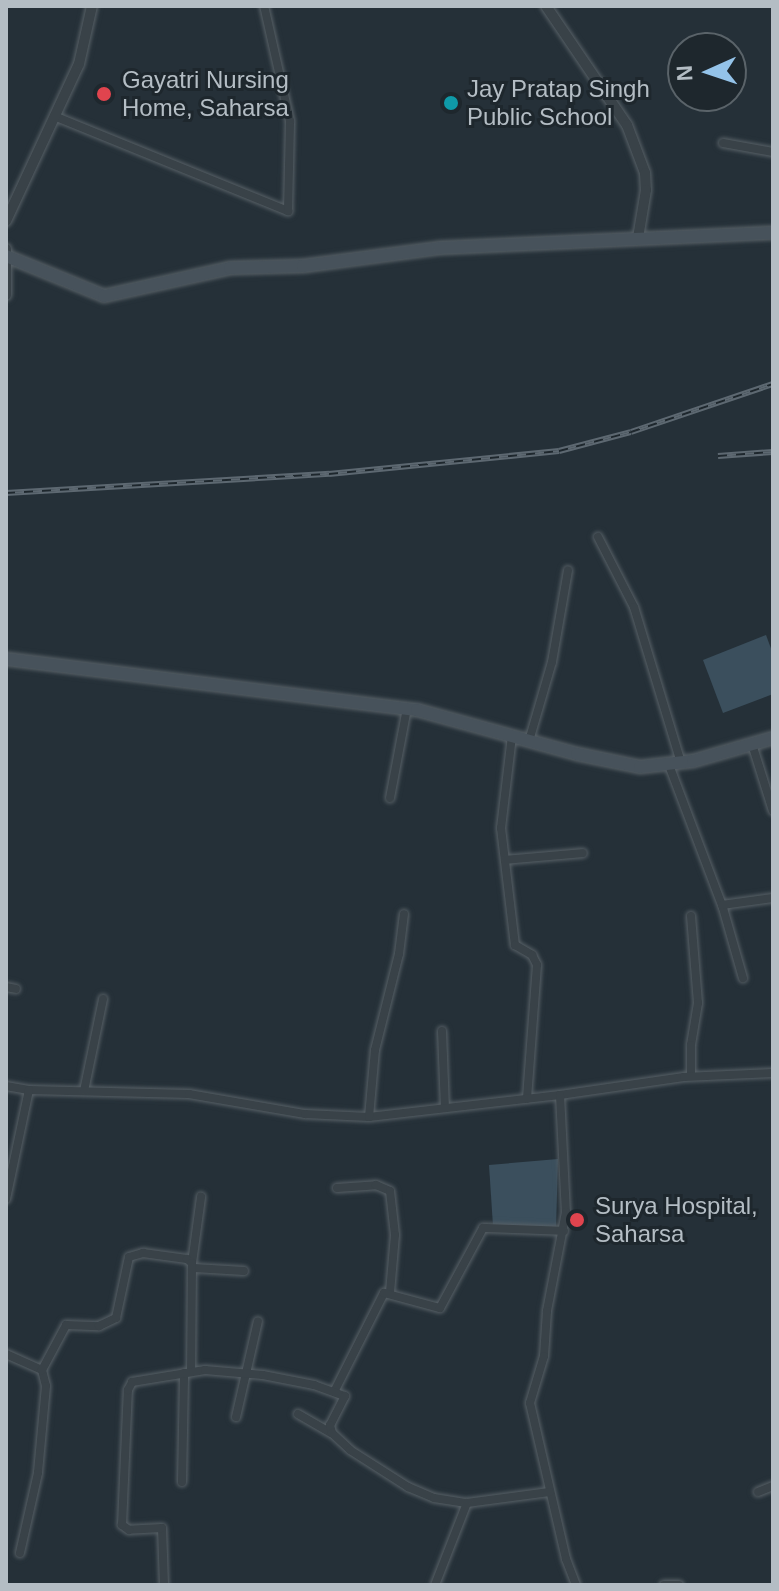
<!DOCTYPE html>
<style>
body{margin:0}
#map{position:relative;width:779px;height:1591px;overflow:hidden;background:#253038;font-family:Helvetica,sans-serif}
div>[style]{position:absolute}
[style*='--x']{left:calc(var(--x)*1px);top:calc(var(--y)*1px);width:calc(var(--w)*1px);rotate:calc(var(--a)*1deg)}
.water>*{inset:0;background:#3b4f5d}
.roads{filter:drop-shadow(0 0 2px #576066) drop-shadow(0 0 2px #576066)}
.minor>*{height:8px;margin:-4px;padding:0 4px;transform-origin:4px;border-radius:4px;background:#394248}
.tertiary>*{height:10px;margin:-5px;padding:0 5px;transform-origin:5px;border-radius:5px;background:#394248}
.secondary>*{height:12px;margin:-6px;padding:0 6px;transform-origin:6px;border-radius:6px;background:#47525b}
.rail>*{height:6px;margin-top:-3px;transform-origin:0;background:repeating-linear-gradient(90deg,#1e272d 0 9px,#5d6871 0 18px);box-sizing:border-box;border-block:2px solid #5d6871}
.dots>*{width:22px;height:22px;translate:-50% -50%;box-sizing:border-box;border:4px solid #1e272d;border-radius:50%}
span{translate:-50% -50%;white-space:nowrap;text-align:center;line-height:1.15;-webkit-text-stroke:6px #1e272d;paint-order:stroke}
.poi-label{font-size:24px;color:#b4bdc4}
.left{translate:0 -50%;text-align:left}
.frame{position:absolute;inset:0;border:8px solid #b4bdc4;pointer-events:none}
.north{position:absolute;left:667px;top:32px;width:80px;height:80px;box-sizing:border-box;background:#1e272d;border:2px solid #5a6369;border-radius:50%;rotate:267deg;font-size:22px;font-weight:700;line-height:32px;text-align:center;color:#b4bdc4}
.north::after{content:'';display:block;margin:auto;width:28px;height:36px;background:#94c3e9;clip-path:polygon(50% 0,100% 100%,50% 72%,0 100%)}
</style>
<div id="map">
<div class="water">
<i style="clip-path:polygon(766px 635px,773px 654px,773px 694px,723px 713px,703px 660px)"></i>
<i style="clip-path:polygon(558px 1159px,556px 1229px,493px 1226px,489px 1165px)"></i>
</div>
<div class="roads">
<div class="minor">
<i style="--x:54;--y:116;--w:253;--a:22.1"></i>
<i style="--x:288;--y:211;--w:90;--a:-88.7"></i>
<i style="--x:290;--y:121;--w:118;--a:-102.7"></i>
<i style="--x:723;--y:143;--w:51;--a:10.2"></i>
<i style="--x:598;--y:537;--w:79;--a:62.8"></i>
<i style="--x:634;--y:607;--w:163;--a:73.2"></i>
<i style="--x:512;--y:736;--w:93;--a:96.8"></i>
<i style="--x:501;--y:828;--w:118;--a:83.2"></i>
<i style="--x:515;--y:945;--w:20;--a:30"></i>
<i style="--x:532;--y:955;--w:11;--a:63"></i>
<i style="--x:537;--y:965;--w:134;--a:94.3"></i>
<i style="--x:529;--y:741;--w:82;--a:-73.8"></i>
<i style="--x:552;--y:662;--w:93;--a:-80.1"></i>
<i style="--x:752;--y:744;--w:70;--a:72.6"></i>
<i style="--x:669;--y:765;--w:153;--a:69.3"></i>
<i style="--x:723;--y:908;--w:73;--a:74.1"></i>
<i style="--x:390;--y:798;--w:92;--a:-79.3"></i>
<i style="--x:505;--y:860;--w:78;--a:-5.1"></i>
<i style="--x:722;--y:905;--w:51;--a:-7.8"></i>
<i style="--x:691;--y:916;--w:87;--a:85.4"></i>
<i style="--x:698;--y:1003;--w:43;--a:99.5"></i>
<i style="--x:691;--y:1045;--w:31;--a:90"></i>
<i style="--x:6;--y:987;--w:10;--a:11"></i>
<i style="--x:442;--y:1031;--w:77;--a:87.8"></i>
<i style="--x:6;--y:1086;--w:23;--a:10"></i>
<i style="--x:29;--y:1090;--w:160;--a:1.4"></i>
<i style="--x:189;--y:1094;--w:118;--a:9.8"></i>
<i style="--x:305;--y:1114;--w:64;--a:2.7"></i>
<i style="--x:369;--y:1117;--w:192;--a:-6.6"></i>
<i style="--x:560;--y:1095;--w:125;--a:-8.3"></i>
<i style="--x:684;--y:1077;--w:89;--a:-2.6"></i>
<i style="--x:84;--y:1091;--w:94;--a:-78.3"></i>
<i style="--x:560;--y:1095;--w:117;--a:87.1"></i>
<i style="--x:566;--y:1212;--w:101;--a:100.9"></i>
<i style="--x:547;--y:1311;--w:45;--a:93.8"></i>
<i style="--x:544;--y:1356;--w:49;--a:106.6"></i>
<i style="--x:530;--y:1403;--w:160;--a:77"></i>
<i style="--x:566;--y:1559;--w:28;--a:69"></i>
<i style="--x:369;--y:1117;--w:67;--a:-84.9"></i>
<i style="--x:375;--y:1050;--w:99;--a:-76"></i>
<i style="--x:399;--y:954;--w:40;--a:-82.9"></i>
<i style="--x:337;--y:1188;--w:39;--a:-4"></i>
<i style="--x:376;--y:1185;--w:15;--a:23"></i>
<i style="--x:390;--y:1191;--w:44;--a:83.5"></i>
<i style="--x:395;--y:1235;--w:57;--a:95"></i>
<i style="--x:6;--y:1199;--w:111;--a:-78.1"></i>
<i style="--x:192;--y:1263;--w:67;--a:-82.2"></i>
<i style="--x:194;--y:1268;--w:50;--a:3.4"></i>
<i style="--x:6;--y:1354;--w:39;--a:24"></i>
<i style="--x:42;--y:1370;--w:16;--a:76"></i>
<i style="--x:46;--y:1386;--w:87;--a:95.3"></i>
<i style="--x:38;--y:1473;--w:82;--a:102.7"></i>
<i style="--x:42;--y:1370;--w:51;--a:-61.9"></i>
<i style="--x:66;--y:1325;--w:33;--a:2"></i>
<i style="--x:99;--y:1326;--w:19;--a:-25"></i>
<i style="--x:116;--y:1318;--w:62;--a:-78"></i>
<i style="--x:129;--y:1257;--w:15;--a:-16"></i>
<i style="--x:143;--y:1253;--w:44;--a:7.8"></i>
<i style="--x:187;--y:1259;--w:6;--a:39"></i>
<i style="--x:192;--y:1263;--w:108;--a:90.5"></i>
<i style="--x:334;--y:1392;--w:111;--a:-63.2"></i>
<i style="--x:384;--y:1293;--w:58;--a:15"></i>
<i style="--x:440;--y:1308;--w:91;--a:-61.7"></i>
<i style="--x:483;--y:1228;--w:81;--a:2.1"></i>
<i style="--x:298;--y:1414;--w:38;--a:30"></i>
<i style="--x:236;--y:1417;--w:98;--a:-77.1"></i>
<i style="--x:182;--y:1482;--w:109;--a:-88.9"></i>
<i style="--x:758;--y:1492;--w:16;--a:-22"></i>
<i style="--x:164;--y:1585;--w:57;--a:-92"></i>
<i style="--x:162;--y:1528;--w:33;--a:177"></i>
<i style="--x:129;--y:1530;--w:9;--a:-144"></i>
<i style="--x:122;--y:1525;--w:135;--a:-87.5"></i>
<i style="--x:128;--y:1390;--w:9;--a:-63"></i>
<i style="--x:132;--y:1382;--w:74;--a:-9.3"></i>
<i style="--x:205;--y:1370;--w:58;--a:4.9"></i>
<i style="--x:263;--y:1375;--w:52;--a:11.1"></i>
<i style="--x:314;--y:1385;--w:33;--a:20"></i>
<i style="--x:345;--y:1396;--w:33;--a:117"></i>
<i style="--x:330;--y:1425;--w:8;--a:76"></i>
<i style="--x:332;--y:1433;--w:25;--a:43"></i>
<i style="--x:350;--y:1450;--w:69;--a:32.5"></i>
<i style="--x:408;--y:1487;--w:28;--a:23"></i>
<i style="--x:434;--y:1498;--w:33;--a:9"></i>
<i style="--x:467;--y:1503;--w:83;--a:-7.6"></i>
<i style="--x:435;--y:1585;--w:88;--a:-68.7"></i>
<i style="--x:664;--y:1585;--w:15;--a:0"></i>
</div>
<div class="tertiary">
<i style="--x:546;--y:6;--w:144;--a:55.8"></i>
<i style="--x:627;--y:125;--w:51;--a:69.4"></i>
<i style="--x:645;--y:173;--w:17;--a:87"></i>
<i style="--x:646;--y:190;--w:49;--a:99.5"></i>
<i style="--x:6;--y:221;--w:173;--a:-65.1"></i>
<i style="--x:79;--y:64;--w:59;--a:-77.4"></i>
<i style="--x:6;--y:249;--w:46;--a:90"></i>
</div>
<div class="secondary">
<i style="--x:6;--y:256;--w:106;--a:22.2"></i>
<i style="--x:104;--y:296;--w:129;--a:-12.5"></i>
<i style="--x:230;--y:268;--w:73;--a:-1.6"></i>
<i style="--x:303;--y:266;--w:137;--a:-7.5"></i>
<i style="--x:439;--y:248;--w:334;--a:-2.6"></i>
<i style="--x:6;--y:659;--w:414;--a:7.1"></i>
<i style="--x:417;--y:710;--w:166;--a:15.4"></i>
<i style="--x:577;--y:754;--w:64;--a:11.7"></i>
<i style="--x:640;--y:767;--w:53;--a:-6.5"></i>
<i style="--x:693;--y:761;--w:83;--a:-16"></i>
</div>
</div>
<div class="rail">
<i style="--x:718;--y:456;--w:55;--a:-4.2"></i>
<i style="--x:6;--y:493;--w:324;--a:-3.4"></i>
<i style="--x:329;--y:474;--w:231;--a:-5.7"></i>
<i style="--x:559;--y:451;--w:74;--a:-14.8"></i>
<i style="--x:631;--y:432;--w:150;--a:-18.7"></i>
</div>
<div class="dots">
<i style="left:104px;top:94px;background:#e0444e"></i>
<i style="left:451px;top:103px;background:#0f9aa8"></i>
<i style="left:577px;top:1220px;background:#e0444e"></i>
</div>
<div class="poi-label">
<span class="left" style="left:122px;top:94px">Gayatri Nursing<br>Home, Saharsa</span>
<span class="left" style="left:467px;top:103px">Jay Pratap Singh<br>Public School</span>
<span class="left" style="left:595px;top:1220px">Surya Hospital,<br>Saharsa</span>
</div>
<div class="frame"></div>
<div class="north">N</div>
</div>
